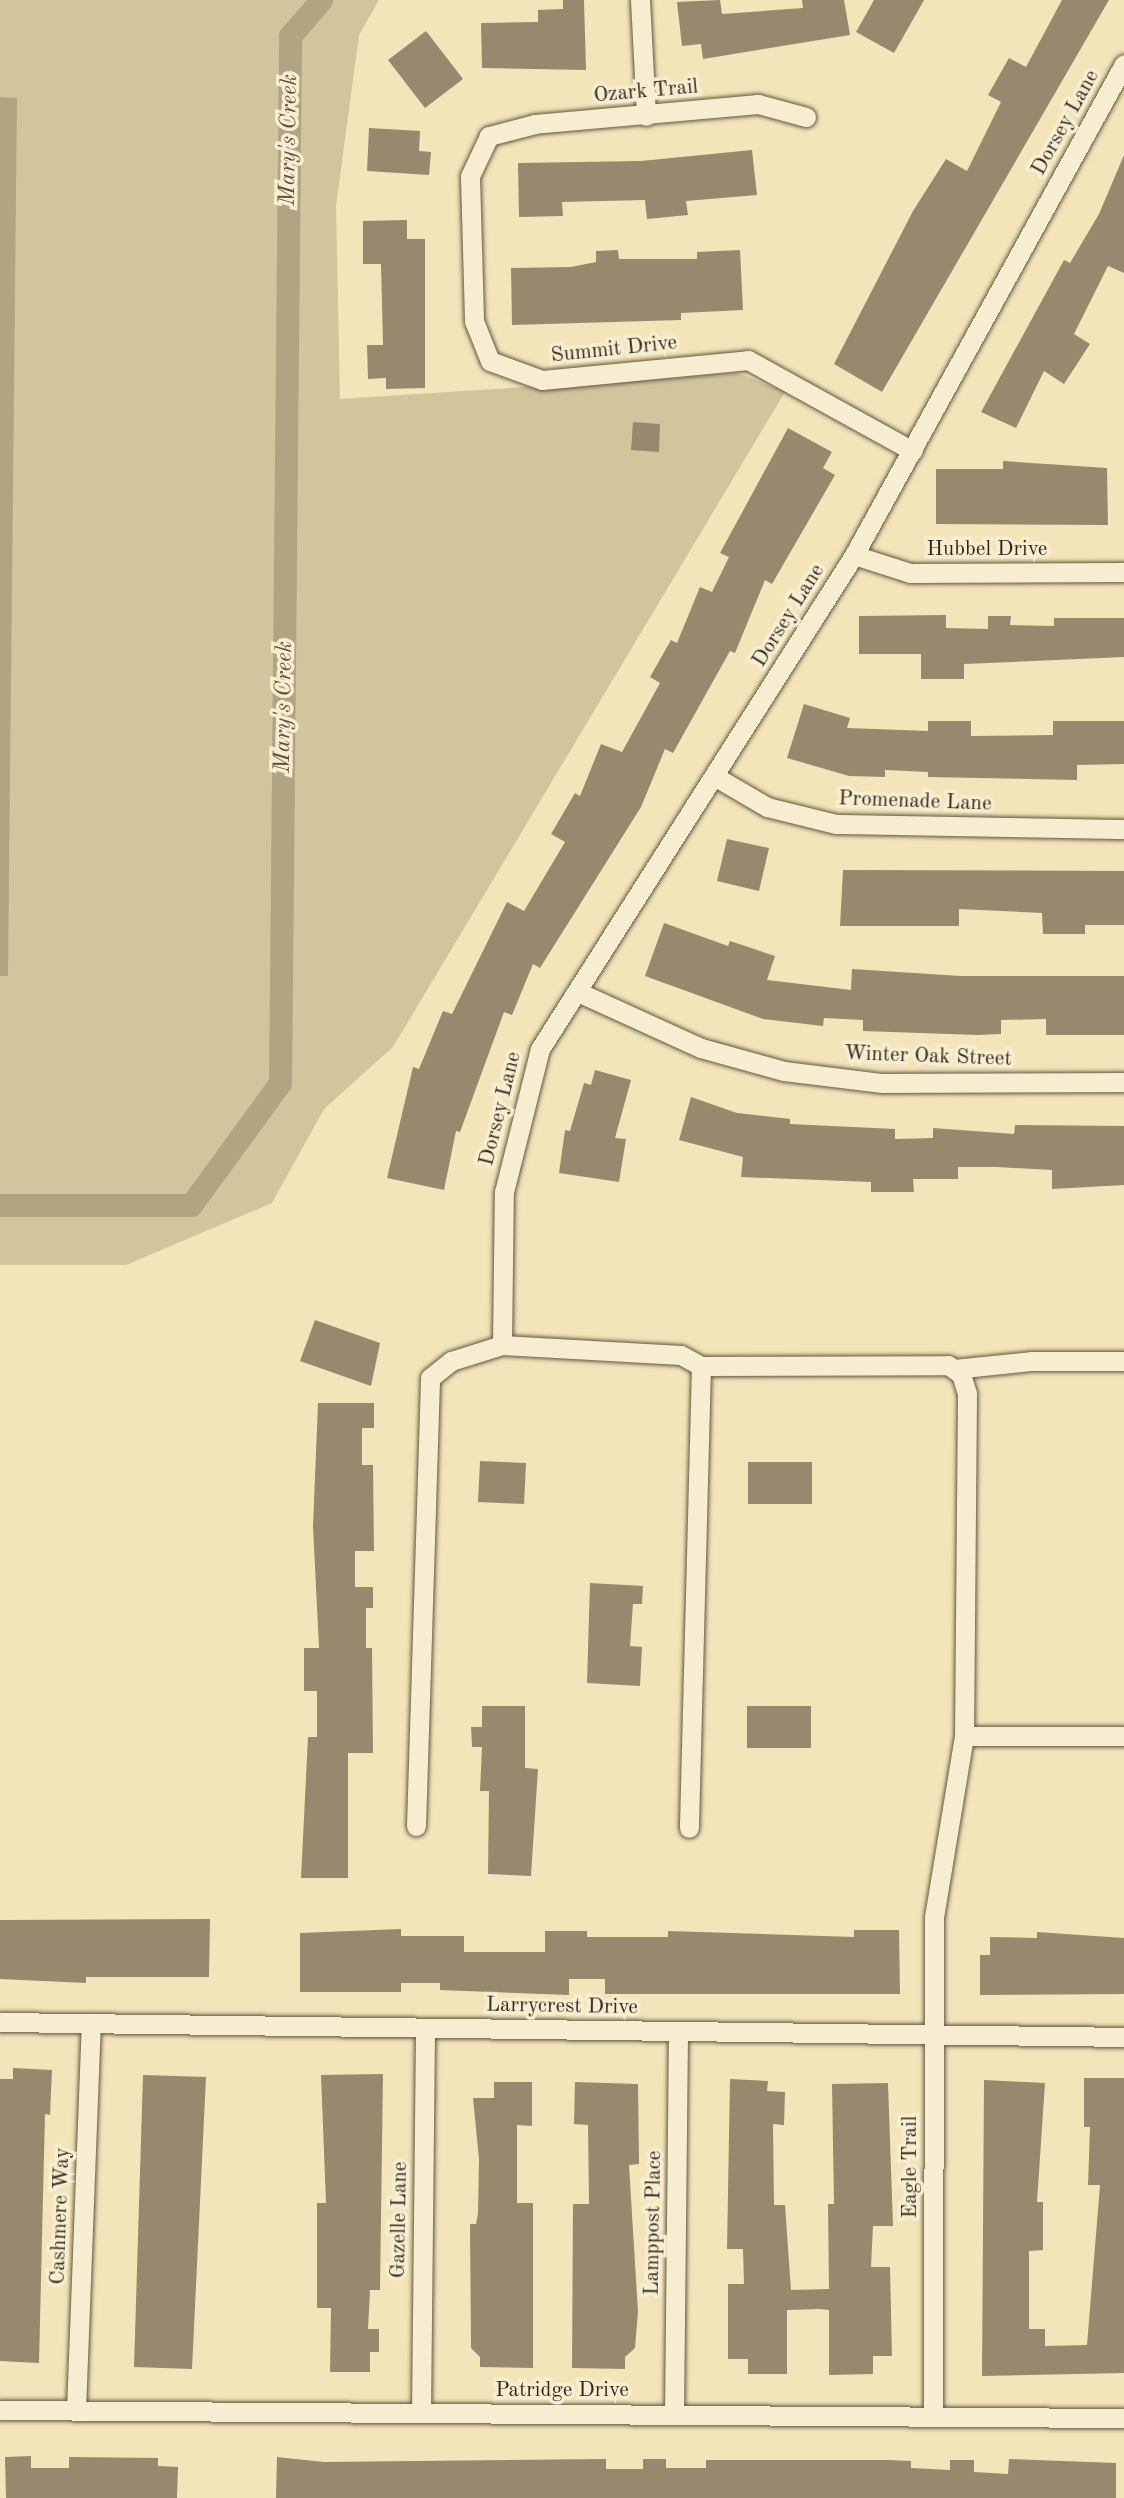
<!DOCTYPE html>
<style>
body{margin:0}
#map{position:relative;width:1124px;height:2498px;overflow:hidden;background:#f3e5b9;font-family:"Old Standard TT",serif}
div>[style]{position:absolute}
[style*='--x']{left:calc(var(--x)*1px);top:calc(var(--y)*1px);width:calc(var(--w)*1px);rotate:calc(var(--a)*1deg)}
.green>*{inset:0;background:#d2c59e}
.water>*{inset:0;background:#b1a483}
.canal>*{height:23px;margin:-11.5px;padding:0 11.5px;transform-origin:11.5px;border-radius:11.5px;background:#b1a483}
.building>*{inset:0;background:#96896d}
.roads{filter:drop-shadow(0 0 2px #625642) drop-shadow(0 0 2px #625642)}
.minor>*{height:19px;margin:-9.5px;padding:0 9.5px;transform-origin:9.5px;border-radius:9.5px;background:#f7eed2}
span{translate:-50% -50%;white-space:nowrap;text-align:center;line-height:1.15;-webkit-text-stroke:7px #f7eed2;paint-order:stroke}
.street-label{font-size:21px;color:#31261b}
.water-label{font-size:23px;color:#5e523f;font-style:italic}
</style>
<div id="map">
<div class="green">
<i style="clip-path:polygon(0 0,379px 0,359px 35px,336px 206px,340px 399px,738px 373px,785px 392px,393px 1047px,324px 1109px,272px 1203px,126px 1265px,0 1265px)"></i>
</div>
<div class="water">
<i style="clip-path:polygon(0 97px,17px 98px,8px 976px,0 976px)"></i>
</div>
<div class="canal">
<i style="--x:0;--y:1205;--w:191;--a:0"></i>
<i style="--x:191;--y:1205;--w:151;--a:-53.9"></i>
<i style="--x:280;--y:1083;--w:1047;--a:-89.45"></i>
<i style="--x:290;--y:36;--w:48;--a:-49.3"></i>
</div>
<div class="building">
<i style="clip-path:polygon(563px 0,584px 0,586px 70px,482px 68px,481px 23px,538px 22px,538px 10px,563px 9px)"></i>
<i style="clip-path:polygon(720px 0,722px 14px,803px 8px,802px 0,844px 0,850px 35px,703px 59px,701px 44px,682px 46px,677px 2px)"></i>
<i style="clip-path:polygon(874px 0,924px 0,894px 53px,856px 32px)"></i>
<i style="clip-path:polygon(1062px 0,1109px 0,882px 392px,834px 364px,913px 211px,946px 159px,967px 171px,1001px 102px,988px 95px,1009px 58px,1026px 67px)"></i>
<i style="clip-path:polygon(426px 31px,463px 79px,425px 108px,388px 60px)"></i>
<i style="clip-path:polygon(369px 128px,420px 131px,419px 151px,431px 152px,429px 175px,367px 171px)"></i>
<i style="clip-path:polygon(752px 150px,757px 195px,686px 201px,688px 215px,647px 219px,645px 200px,562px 202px,563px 216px,519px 217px,518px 163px,641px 161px)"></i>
<i style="clip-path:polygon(1124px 155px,1124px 273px,1108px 266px,1074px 334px,1090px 344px,1064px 384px,1044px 371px,1016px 428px,981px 412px,1064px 260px,1070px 263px,1099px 214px)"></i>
<i style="clip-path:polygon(407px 220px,407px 239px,425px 239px,425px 388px,386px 389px,386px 378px,368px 379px,367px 345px,383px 345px,381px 264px,363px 264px,363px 221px)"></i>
<i style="clip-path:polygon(618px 250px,619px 259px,697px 259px,697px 252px,740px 250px,743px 310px,681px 313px,681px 320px,512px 325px,511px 268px,571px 267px,596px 262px,596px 251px)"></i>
<i style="clip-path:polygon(633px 422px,660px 424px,659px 452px,631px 450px)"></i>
<i style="clip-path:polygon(788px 428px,832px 452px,823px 468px,835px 475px,772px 584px,765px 580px,735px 653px,730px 651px,673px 753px,665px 749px,641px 807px,540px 968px,533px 964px,512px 1015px,504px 1012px,460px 1132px,456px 1131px,444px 1190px,387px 1178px,413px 1067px,419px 1069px,443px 1011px,452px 1014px,507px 902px,524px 911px,565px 842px,551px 834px,575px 793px,580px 796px,601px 744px,622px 752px,660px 683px,650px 677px,671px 640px,677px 643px,700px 587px,712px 592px,729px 557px,720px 553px)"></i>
<i style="clip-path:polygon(1003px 461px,1107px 468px,1108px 525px,936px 524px,936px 469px,1003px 469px)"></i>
<i style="clip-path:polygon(946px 615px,946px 628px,988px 629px,988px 616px,1011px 616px,1010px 625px,1054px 626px,1054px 618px,1124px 618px,1124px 657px,964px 664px,964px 679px,921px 679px,921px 654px,859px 654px,859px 616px)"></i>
<i style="clip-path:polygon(804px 704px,850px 718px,847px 728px,928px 731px,928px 721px,971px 721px,971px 736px,1053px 735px,1053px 721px,1124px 721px,1124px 764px,1077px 765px,1077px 780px,928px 777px,928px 772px,885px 770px,885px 777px,849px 776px,787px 758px)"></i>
<i style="clip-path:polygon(727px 839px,769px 848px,759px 891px,717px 881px)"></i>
<i style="clip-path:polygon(843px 870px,1124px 871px,1124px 925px,1085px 925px,1085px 934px,1043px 934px,1042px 913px,959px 909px,959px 926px,840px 926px)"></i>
<i style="clip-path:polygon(664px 923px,728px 946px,730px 941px,775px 956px,767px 980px,851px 990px,852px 969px,961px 976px,1124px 976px,1124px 1035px,1046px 1035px,1046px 1019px,1001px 1020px,1001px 1034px,977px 1035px,863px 1031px,863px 1020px,824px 1018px,823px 1026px,763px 1019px,645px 976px)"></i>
<i style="clip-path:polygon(595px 1070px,631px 1080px,615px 1138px,626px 1139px,619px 1182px,559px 1173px,565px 1130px,570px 1131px,584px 1083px,591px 1085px)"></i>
<i style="clip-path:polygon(691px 1097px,737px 1113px,790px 1119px,790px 1124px,895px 1129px,895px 1139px,933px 1138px,933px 1128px,1014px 1134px,1015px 1125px,1124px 1126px,1124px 1185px,1052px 1189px,1052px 1170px,997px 1167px,958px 1167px,958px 1179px,913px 1179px,914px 1192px,871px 1192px,871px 1182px,741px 1177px,743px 1157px,679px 1140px)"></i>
<i style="clip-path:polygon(315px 1320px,380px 1343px,371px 1386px,300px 1361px)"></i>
<i style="clip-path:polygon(318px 1403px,374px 1403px,374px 1428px,362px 1428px,362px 1465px,373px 1465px,374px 1551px,355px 1551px,355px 1587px,373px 1587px,373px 1608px,366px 1608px,366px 1648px,372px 1648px,373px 1753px,348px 1753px,348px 1878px,301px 1878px,308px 1737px,317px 1737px,317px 1691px,304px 1691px,304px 1648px,319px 1648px,313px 1526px)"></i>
<i style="clip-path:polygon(480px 1461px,526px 1463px,524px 1504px,478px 1502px)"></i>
<i style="clip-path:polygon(748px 1462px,812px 1462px,812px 1504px,748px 1504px)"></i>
<i style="clip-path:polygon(590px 1583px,643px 1586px,642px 1604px,633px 1604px,630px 1646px,642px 1647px,640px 1686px,587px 1683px)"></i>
<i style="clip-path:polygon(482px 1706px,525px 1706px,525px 1768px,538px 1769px,531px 1876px,488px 1874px,489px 1791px,480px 1791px,482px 1747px,472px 1747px,471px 1727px,482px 1727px)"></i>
<i style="clip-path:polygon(747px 1706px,811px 1706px,811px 1748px,747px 1748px)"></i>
<i style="clip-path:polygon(210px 1919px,209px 1977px,86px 1977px,86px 1983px,0 1979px,0 1920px)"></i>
<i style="clip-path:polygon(401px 1929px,401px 1936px,464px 1936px,464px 1952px,545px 1952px,545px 1931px,587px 1931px,587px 1937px,668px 1937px,668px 1931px,854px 1937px,854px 1930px,899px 1930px,900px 1994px,605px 1994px,605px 1979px,569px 1979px,569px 1995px,440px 1990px,440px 1983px,401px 1983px,401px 1992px,300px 1992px,300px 1933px)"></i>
<i style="clip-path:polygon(1037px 1932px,1124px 1938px,1124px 1994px,980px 1995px,980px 1955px,990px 1955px,990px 1937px,1037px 1938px)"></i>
<i style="clip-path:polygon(13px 2068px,52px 2070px,50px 2115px,45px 2114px,39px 2363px,0 2361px,0 2079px,13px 2079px)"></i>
<i style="clip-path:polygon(383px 2074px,380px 2290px,370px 2290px,368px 2329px,379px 2329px,379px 2352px,370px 2352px,370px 2372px,330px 2372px,331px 2308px,317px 2308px,317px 2203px,326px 2203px,321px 2075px)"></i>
<i style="clip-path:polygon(143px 2075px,206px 2077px,192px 2369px,134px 2367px)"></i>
<i style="clip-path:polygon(1084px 2078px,1124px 2078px,1124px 2373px,982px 2376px,984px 2080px,1045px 2083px,1037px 2202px,1043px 2202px,1043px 2250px,1029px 2251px,1029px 2329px,1045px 2329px,1045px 2346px,1087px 2345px,1100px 2185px,1088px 2185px,1090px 2127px,1084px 2127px)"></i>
<i style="clip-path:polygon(730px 2079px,768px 2081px,767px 2091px,785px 2092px,784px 2125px,773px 2124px,774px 2205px,785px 2205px,791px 2290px,829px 2289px,828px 2204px,834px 2204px,832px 2084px,888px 2083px,893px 2226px,873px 2226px,871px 2267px,890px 2267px,892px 2356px,873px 2356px,873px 2374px,829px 2375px,829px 2310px,820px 2309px,787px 2310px,787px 2374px,748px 2374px,748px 2359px,728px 2359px,728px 2284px,744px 2284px,743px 2249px,727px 2249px)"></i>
<i style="clip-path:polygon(494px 2082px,532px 2082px,532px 2126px,517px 2125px,517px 2203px,533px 2203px,533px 2368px,480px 2367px,480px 2357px,471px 2348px,470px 2224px,476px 2224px,478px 2214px,479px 2159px,473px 2098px,494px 2098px)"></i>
<i style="clip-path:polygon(575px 2082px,638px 2084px,639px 2164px,629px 2165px,638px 2312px,635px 2348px,625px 2357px,625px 2369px,572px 2368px,573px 2204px,589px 2204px,588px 2125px,574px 2124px)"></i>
<i style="clip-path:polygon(31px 2456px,31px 2468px,69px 2468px,69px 2457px,158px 2458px,158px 2466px,178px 2467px,177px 2498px,6px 2498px,5px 2457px)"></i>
<i style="clip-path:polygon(277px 2457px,324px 2462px,606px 2459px,606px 2469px,643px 2469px,643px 2459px,666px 2459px,666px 2468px,706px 2468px,706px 2460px,889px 2460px,911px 2461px,911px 2468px,950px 2470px,950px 2460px,974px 2460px,974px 2472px,1008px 2474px,1009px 2459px,1116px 2463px,1116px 2498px,276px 2498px)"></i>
</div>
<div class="roads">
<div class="minor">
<i style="--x:640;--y:0;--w:116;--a:87"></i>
<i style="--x:806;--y:117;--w:50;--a:-164.8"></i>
<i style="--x:758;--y:104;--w:224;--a:174.9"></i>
<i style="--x:535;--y:124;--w:48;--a:165.4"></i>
<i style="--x:489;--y:136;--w:44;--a:115.4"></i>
<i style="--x:470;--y:176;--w:145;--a:88.4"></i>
<i style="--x:474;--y:321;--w:43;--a:68.2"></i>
<i style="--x:490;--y:361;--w:55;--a:20.1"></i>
<i style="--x:542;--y:380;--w:207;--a:-5.5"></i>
<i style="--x:748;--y:360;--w:188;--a:28.9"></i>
<i style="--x:854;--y:555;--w:59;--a:17.8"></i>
<i style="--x:910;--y:573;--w:214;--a:-0.3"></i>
<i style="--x:714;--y:776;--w:61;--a:30.3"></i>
<i style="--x:767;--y:807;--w:71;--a:13.8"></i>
<i style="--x:836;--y:824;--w:288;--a:1"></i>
<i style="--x:578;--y:992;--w:135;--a:24.5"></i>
<i style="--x:701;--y:1048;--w:86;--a:15.5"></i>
<i style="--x:784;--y:1071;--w:99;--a:7"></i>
<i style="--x:882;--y:1083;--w:242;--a:-0.2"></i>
<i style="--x:502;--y:1345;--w:179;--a:3.2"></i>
<i style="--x:681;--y:1355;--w:23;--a:29"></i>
<i style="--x:701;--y:1366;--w:462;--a:91.5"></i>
<i style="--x:701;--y:1366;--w:247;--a:-0.2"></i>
<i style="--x:948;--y:1365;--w:16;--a:35"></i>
<i style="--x:961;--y:1374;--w:21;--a:73"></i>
<i style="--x:967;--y:1394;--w:342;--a:90.5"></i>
<i style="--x:964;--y:1736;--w:183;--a:99.4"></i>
<i style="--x:934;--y:1917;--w:500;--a:90.11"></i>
<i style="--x:954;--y:1369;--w:77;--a:-5.9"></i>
<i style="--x:1031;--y:1361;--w:93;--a:0"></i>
<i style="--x:964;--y:1736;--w:160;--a:0"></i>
<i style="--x:416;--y:1826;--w:448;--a:-88.2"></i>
<i style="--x:430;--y:1378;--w:27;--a:-39"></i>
<i style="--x:451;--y:1361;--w:53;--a:-17.4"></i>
<i style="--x:502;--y:1345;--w:153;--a:-89.3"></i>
<i style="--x:504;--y:1192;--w:147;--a:-75.9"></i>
<i style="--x:540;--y:1049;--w:585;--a:-57.56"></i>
<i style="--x:854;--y:555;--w:560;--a:-61.19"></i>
<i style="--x:0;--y:2022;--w:1124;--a:0.76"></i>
<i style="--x:0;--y:2410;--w:1124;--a:0.41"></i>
<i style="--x:76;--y:2410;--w:387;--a:-87.8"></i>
<i style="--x:421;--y:2413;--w:385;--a:-89.4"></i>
<i style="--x:674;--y:2415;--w:384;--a:-89.4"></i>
</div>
</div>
<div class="street-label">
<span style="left:646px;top:92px;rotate:-5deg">Ozark Trail</span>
<span style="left:1066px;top:123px;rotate:-61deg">Dorsey Lane</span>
<span style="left:614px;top:350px;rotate:-6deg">Summit Drive</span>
<span style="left:987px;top:550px">Hubbel Drive</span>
<span style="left:789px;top:616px;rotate:-58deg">Dorsey Lane</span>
<span style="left:915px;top:802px;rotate:2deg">Promenade Lane</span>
<span style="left:928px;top:1057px;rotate:2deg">Winter Oak Street</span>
<span style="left:501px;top:1109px;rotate:-76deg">Dorsey Lane</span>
<span style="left:562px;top:2007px;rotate:1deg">Larrycrest Drive</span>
<span style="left:911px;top:2167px;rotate:-90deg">Eagle Trail</span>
<span style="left:61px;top:2216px;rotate:-88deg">Cashmere Way</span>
<span style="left:400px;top:2220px;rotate:-89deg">Gazelle Lane</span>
<span style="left:654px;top:2223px;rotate:-89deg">Lamppost Place</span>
<span style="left:562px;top:2391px">Patridge Drive</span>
</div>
<div class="water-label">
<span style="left:289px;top:140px;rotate:-89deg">Mary's Creek</span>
<span style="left:284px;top:707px;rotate:-89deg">Mary's Creek</span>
</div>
</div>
